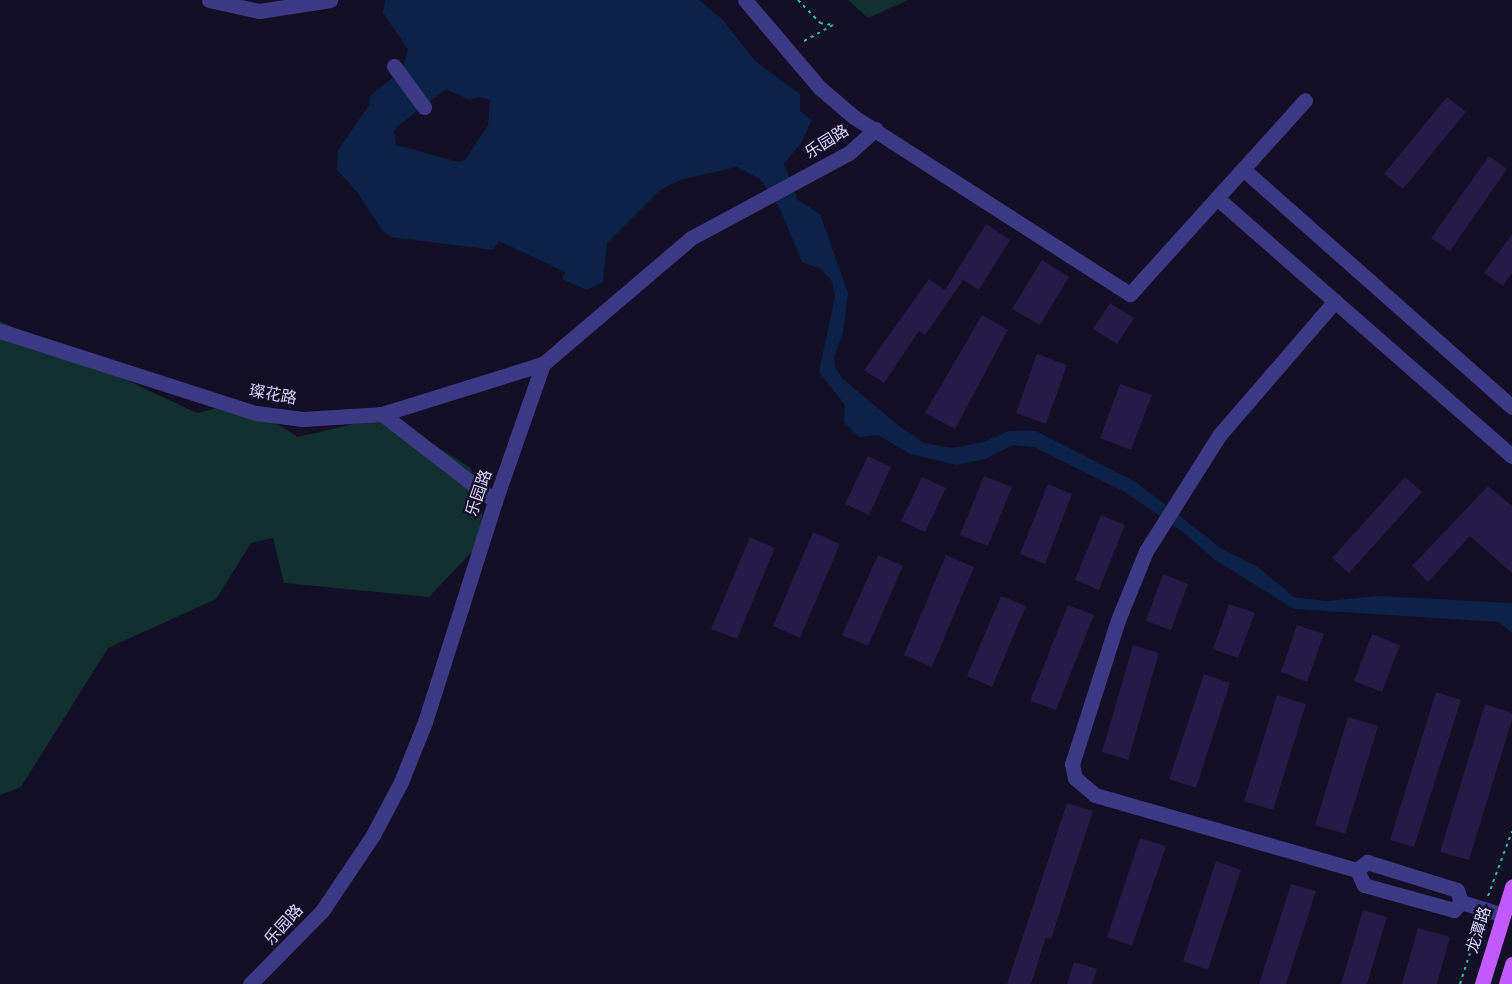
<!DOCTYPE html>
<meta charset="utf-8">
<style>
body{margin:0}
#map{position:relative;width:1512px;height:984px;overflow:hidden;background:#130f26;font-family:"Varela Round","Noto Sans SC",sans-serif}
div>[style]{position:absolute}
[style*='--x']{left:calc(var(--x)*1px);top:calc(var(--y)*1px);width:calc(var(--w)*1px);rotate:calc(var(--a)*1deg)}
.green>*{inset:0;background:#12302f}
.water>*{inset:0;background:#0c2248}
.building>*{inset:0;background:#241b47}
.path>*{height:2px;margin-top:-1px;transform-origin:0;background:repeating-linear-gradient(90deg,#2fb8b0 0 3px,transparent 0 7.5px)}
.minor>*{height:15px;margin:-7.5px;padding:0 7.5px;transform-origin:7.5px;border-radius:7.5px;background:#3d3a85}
.major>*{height:15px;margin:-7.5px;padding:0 7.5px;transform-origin:7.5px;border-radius:7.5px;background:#c25bff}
span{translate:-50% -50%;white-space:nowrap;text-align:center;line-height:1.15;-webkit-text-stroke:4.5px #130f26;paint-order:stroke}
.street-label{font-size:16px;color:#d9d4ff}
</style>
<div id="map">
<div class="green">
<i style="clip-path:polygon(848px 0,908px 0,868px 18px)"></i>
<i style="clip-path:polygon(0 321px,197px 413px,242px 402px,298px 437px,388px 416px,471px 468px,487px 536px,429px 597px,284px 583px,273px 538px,251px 543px,216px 599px,108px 648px,21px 787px,0 795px)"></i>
</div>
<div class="water">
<i style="clip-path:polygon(evenodd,385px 0,699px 0,722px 19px,755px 61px,800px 94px,800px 111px,812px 120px,801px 143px,784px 164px,798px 200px,820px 214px,848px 293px,843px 334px,834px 356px,835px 367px,843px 379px,899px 426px,924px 443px,952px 448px,984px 442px,1009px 431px,1036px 431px,1136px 482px,1222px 549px,1258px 567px,1294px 597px,1327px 601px,1379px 596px,1512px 603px,1512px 633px,1499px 622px,1294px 609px,1215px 560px,1183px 532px,1125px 492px,1034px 447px,1013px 445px,985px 459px,957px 465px,910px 454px,878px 435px,859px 437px,844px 422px,845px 405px,819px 372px,835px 296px,831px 279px,820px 269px,802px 262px,780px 209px,760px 179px,737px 167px,680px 180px,660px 190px,607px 243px,603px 282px,587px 290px,562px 279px,565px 272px,499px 241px,493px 250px,391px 237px,383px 231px,357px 192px,337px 170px,338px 150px,369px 105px,370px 96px,403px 69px,408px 49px,383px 13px,385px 0,446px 89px,470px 100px,479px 97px,490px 100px,488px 125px,465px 160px,459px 162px,396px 145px,394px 131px,399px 125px,446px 89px)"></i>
</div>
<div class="building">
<i style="clip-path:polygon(1447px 97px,1466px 112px,1403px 189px,1384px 174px)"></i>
<i style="clip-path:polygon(1489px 156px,1507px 169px,1450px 251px,1431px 238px)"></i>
<i style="clip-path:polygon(986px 224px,1010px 240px,979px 290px,963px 280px,925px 335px,919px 331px,884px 383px,864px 370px,929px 279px,945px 290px)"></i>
<i style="clip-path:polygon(1512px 234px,1512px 273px,1503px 286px,1484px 273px)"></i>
<i style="clip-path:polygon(1042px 260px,1069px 277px,1040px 325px,1012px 309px)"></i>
<i style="clip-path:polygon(1110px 303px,1134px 318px,1117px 344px,1093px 329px)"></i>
<i style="clip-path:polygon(982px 315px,1008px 330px,955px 429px,925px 413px)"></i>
<i style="clip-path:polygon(1037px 354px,1067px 365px,1046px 424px,1016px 413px)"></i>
<i style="clip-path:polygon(1120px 384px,1152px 395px,1131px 450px,1100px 438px)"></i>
<i style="clip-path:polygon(868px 456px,891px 467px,869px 515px,845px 504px)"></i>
<i style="clip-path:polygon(984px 476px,1012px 487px,988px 546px,960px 535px)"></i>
<i style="clip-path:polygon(922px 477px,946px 488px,925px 532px,901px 521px)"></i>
<i style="clip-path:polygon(1405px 477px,1422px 492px,1349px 573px,1332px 558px)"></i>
<i style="clip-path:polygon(1048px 484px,1072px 494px,1045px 564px,1020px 554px)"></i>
<i style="clip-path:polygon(1488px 486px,1512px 506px,1512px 573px,1470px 536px,1428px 582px,1412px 566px)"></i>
<i style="clip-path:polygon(1101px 515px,1125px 525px,1099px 590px,1075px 580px)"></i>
<i style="clip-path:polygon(813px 532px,840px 544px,800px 638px,773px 626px)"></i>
<i style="clip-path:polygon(750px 537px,775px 548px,737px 639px,711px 629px)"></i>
<i style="clip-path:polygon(878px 555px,903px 566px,868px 646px,842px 635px)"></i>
<i style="clip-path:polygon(946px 555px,974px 567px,932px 667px,904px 655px)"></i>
<i style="clip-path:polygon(1163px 574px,1188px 584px,1171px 630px,1146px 621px)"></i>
<i style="clip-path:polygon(1001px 596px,1026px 606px,992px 687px,967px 676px)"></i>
<i style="clip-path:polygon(1229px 604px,1255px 613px,1238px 658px,1213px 649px)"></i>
<i style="clip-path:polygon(1068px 605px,1094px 615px,1056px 710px,1030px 701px)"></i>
<i style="clip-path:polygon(1297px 625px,1324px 634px,1307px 682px,1281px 672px)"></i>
<i style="clip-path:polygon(1372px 634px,1400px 645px,1382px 692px,1354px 681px)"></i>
<i style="clip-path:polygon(1133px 645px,1159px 653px,1128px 760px,1102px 752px)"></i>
<i style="clip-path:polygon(1204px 674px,1230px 683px,1196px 788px,1169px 779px)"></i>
<i style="clip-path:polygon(1436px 692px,1461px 700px,1414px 847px,1390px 840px)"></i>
<i style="clip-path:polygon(1277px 695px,1306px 704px,1273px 810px,1244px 801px)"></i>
<i style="clip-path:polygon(1485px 704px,1512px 713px,1512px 720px,1469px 860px,1440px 852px)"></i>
<i style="clip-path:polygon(1348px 717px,1378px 726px,1345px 834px,1315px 825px)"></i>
<i style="clip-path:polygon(1067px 803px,1093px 811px,1051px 939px,1046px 937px,1031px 984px,1007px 984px)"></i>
<i style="clip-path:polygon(1140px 838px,1166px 846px,1132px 946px,1107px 937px)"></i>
<i style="clip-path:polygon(1216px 861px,1241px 870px,1208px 970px,1183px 961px)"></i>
<i style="clip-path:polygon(1291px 884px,1316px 891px,1286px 984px,1259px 984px)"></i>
<i style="clip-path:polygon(1363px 910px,1387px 917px,1367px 984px,1341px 984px)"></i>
<i style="clip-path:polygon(1418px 928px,1450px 937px,1437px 984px,1402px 984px)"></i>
<i style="clip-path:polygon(1074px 962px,1097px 969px,1092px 984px,1067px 984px)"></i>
</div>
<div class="path">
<i style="--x:798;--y:0;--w:32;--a:46"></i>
<i style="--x:820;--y:23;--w:13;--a:9"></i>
<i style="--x:833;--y:25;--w:37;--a:151"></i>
<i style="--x:1488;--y:896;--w:69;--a:-69.7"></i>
<i style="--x:1460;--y:984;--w:66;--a:-72.4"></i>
</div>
<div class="minor">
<i style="--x:209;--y:0;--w:51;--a:12.4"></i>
<i style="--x:259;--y:11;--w:72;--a:-8.8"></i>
<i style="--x:745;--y:0;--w:116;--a:49.6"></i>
<i style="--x:820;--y:88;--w:45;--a:40.5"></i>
<i style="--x:854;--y:117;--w:328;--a:32.7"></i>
<i style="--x:1130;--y:294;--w:261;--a:-47.9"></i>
<i style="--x:394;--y:66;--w:51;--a:53.8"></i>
<i style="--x:1243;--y:169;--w:359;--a:41.5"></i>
<i style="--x:1217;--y:198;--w:392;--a:41.2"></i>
<i style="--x:1335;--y:301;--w:176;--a:130.8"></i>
<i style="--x:1220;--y:434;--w:138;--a:122.3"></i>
<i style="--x:1146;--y:551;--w:74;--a:112.1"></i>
<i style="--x:1118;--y:620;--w:151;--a:107.7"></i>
<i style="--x:1072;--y:764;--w:14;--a:78"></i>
<i style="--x:1075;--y:778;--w:26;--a:40"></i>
<i style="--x:1095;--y:795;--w:273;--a:16"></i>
<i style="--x:0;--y:331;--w:269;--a:17.8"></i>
<i style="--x:256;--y:413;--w:47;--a:7.3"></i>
<i style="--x:303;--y:419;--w:79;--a:-3.6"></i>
<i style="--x:382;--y:414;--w:169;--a:-17.3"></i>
<i style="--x:382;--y:414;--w:143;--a:37.6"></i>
<i style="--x:1367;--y:862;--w:94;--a:17.3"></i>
<i style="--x:1457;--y:890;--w:13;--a:72"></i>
<i style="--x:1461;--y:902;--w:11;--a:131"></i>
<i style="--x:1454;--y:910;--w:93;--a:-164.5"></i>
<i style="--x:1364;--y:885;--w:17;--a:-115"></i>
<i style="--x:1357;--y:870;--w:13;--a:-39"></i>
<i style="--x:1461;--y:902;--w:44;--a:17.2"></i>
<i style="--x:250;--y:984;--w:103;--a:-45.4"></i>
<i style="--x:322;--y:911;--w:92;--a:-56.1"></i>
<i style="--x:373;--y:835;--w:60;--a:-62.2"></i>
<i style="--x:401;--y:782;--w:65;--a:-68.2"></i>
<i style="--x:425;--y:722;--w:232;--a:-72.4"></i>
<i style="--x:495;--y:501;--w:145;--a:-70.7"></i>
<i style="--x:543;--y:364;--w:194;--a:-40.4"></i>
<i style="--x:691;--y:238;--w:179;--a:-28.3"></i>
<i style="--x:849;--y:153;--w:36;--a:-42"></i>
</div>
<div class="major">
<i style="--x:1482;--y:984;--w:102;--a:-72.8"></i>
<i style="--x:1506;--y:984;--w:21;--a:-73"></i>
</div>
<div class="street-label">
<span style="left:827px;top:142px;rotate:-32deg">乐园路</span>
<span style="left:273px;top:395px;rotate:10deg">璨花路</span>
<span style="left:479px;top:493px;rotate:-71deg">乐园路</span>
<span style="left:284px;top:925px;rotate:-48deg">乐园路</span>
<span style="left:1479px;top:930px;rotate:-73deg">龙潭路</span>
</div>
</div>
